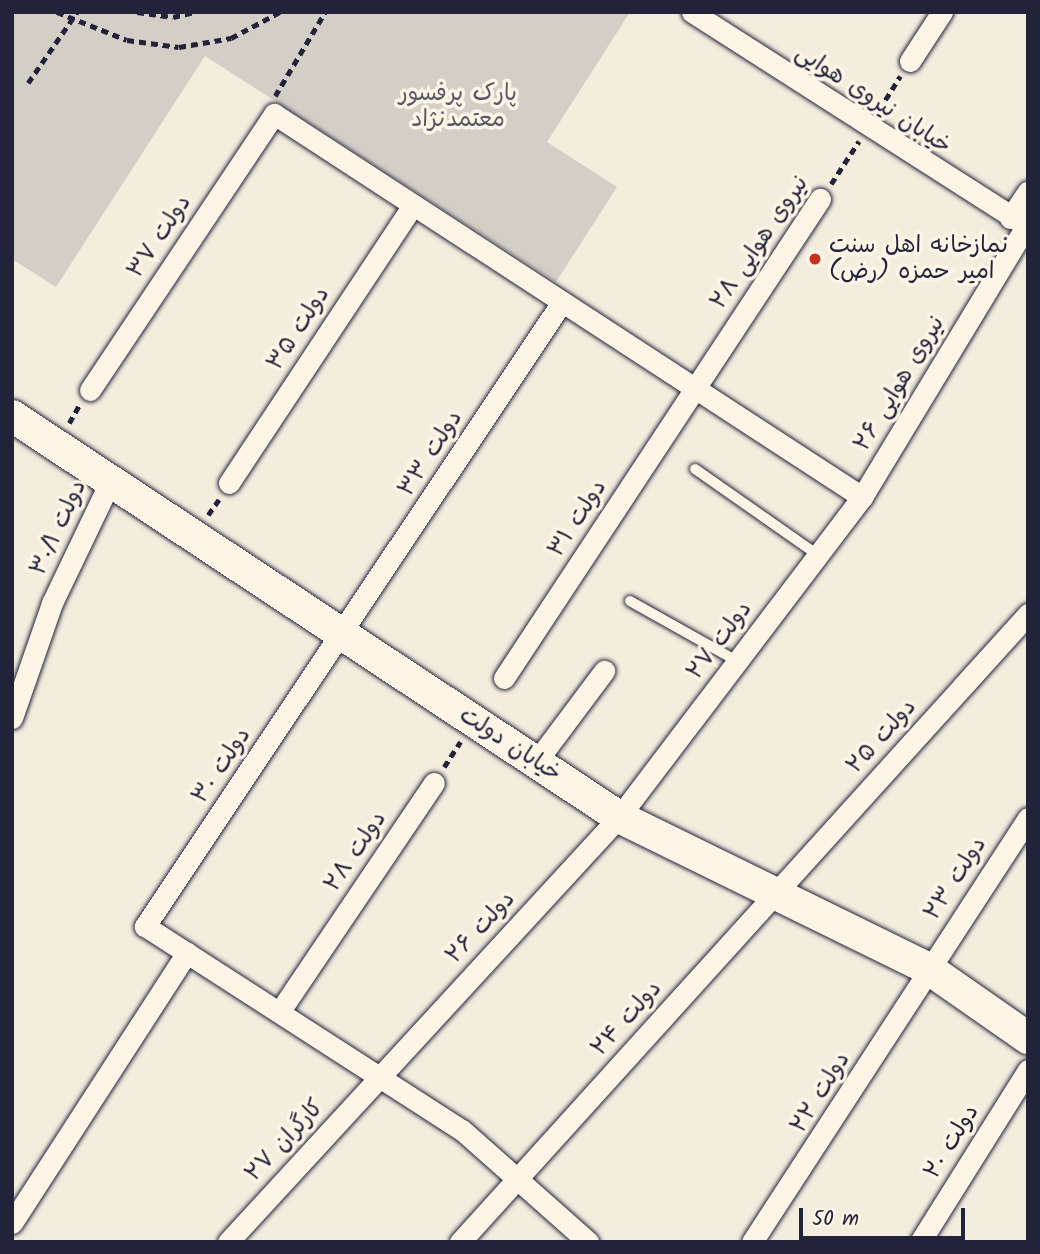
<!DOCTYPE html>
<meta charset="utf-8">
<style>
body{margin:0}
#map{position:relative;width:1040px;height:1254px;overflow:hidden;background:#f3edde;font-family:Kalam,"Playpen Sans Arabic",sans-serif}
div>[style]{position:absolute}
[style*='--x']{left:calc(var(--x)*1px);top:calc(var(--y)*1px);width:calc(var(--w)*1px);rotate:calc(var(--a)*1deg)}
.green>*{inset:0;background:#d4cfc6}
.path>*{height:4.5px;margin-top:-2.25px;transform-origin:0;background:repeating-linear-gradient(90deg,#22223b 0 7px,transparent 0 12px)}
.roads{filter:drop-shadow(0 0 2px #22223b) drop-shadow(0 0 2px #22223b)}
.lane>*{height:10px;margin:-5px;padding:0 5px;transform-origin:5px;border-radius:5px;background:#fcf5e5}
.street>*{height:21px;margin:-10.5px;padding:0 10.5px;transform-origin:10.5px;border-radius:10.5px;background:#fcf5e5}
.secondary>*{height:32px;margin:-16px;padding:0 16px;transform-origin:16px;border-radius:16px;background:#fcf5e5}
.dots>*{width:19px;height:19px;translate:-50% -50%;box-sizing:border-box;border:4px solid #fcf5e5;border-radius:50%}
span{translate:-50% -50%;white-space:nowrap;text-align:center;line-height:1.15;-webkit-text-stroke:7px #fcf5e5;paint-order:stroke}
.park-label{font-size:23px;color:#575665}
.street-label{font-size:23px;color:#22223b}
.poi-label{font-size:23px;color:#22223b}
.left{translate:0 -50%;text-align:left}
.frame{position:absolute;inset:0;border:14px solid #22223b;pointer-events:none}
.scale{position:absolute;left:799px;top:1208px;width:166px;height:32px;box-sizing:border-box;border:4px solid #22223b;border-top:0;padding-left:9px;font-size:21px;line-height:24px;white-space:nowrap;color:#22223b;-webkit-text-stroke:5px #fcf5e5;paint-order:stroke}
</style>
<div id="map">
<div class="green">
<i style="clip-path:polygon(12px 12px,630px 12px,547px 142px,617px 187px,556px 282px,205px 56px,56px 287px,12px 259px)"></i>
</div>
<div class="path">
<i style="--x:57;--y:12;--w:75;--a:21.8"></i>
<i style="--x:127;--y:40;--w:52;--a:7.7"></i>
<i style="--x:179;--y:47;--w:53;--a:-9.8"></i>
<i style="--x:231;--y:38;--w:55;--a:-28"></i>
<i style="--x:137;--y:12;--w:36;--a:8"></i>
<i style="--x:173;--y:17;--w:22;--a:-13"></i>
<i style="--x:28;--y:83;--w:86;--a:-55.4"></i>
<i style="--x:275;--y:96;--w:98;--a:-59.2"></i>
<i style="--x:879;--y:110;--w:40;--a:-58"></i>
<i style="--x:831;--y:184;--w:51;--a:-56.9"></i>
<i style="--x:69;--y:423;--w:20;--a:-60"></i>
<i style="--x:208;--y:515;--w:19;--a:-55"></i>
<i style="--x:444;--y:767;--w:30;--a:-57"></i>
</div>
<div class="roads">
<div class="lane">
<i style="--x:695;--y:469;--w:150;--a:35"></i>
<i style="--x:630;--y:601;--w:123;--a:29.3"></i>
</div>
<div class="street">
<i style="--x:692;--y:12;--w:399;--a:32.6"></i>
<i style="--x:910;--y:61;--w:59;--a:-56.9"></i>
<i style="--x:1010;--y:218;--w:32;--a:-56"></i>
<i style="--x:562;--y:302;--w:751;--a:123.75"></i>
<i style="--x:145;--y:926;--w:377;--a:32.8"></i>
<i style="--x:462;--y:1130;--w:169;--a:41.6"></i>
<i style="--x:90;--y:390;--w:332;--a:-56.3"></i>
<i style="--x:274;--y:114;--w:702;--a:33.08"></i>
<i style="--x:229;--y:483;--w:333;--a:-56.5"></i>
<i style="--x:504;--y:678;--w:574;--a:-56.59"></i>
<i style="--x:12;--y:718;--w:122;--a:-70.8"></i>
<i style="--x:52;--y:603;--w:136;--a:-64.4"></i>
<i style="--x:536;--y:762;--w:114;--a:-53.2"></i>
<i style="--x:280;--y:1011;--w:275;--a:-56"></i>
<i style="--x:12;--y:1223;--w:322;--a:-57.1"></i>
<i style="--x:228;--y:1242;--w:577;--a:-47.39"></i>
<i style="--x:619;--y:817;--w:402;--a:-52.8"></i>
<i style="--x:862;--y:497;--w:317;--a:-58.8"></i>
<i style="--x:460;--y:1242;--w:847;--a:-47.87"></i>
<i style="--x:752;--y:1242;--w:506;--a:-56.94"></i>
<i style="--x:920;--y:1242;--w:203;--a:-57.9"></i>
</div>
<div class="secondary">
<i style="--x:12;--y:416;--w:727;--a:33.45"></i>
<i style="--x:619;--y:817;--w:345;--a:26.1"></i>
<i style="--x:929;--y:969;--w:121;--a:34.9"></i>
</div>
</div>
<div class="dots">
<i style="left:815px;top:259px;background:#c8321e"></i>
</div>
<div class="park-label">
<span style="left:458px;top:107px">پارک پرفسور<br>معتمدنژاد</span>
</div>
<div class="street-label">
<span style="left:873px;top:100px;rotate:33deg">خیابان نیروی هوایی</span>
<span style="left:160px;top:237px;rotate:-56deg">دولت ۳۷</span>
<span style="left:760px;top:243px;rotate:-56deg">نیروی هوایی ۲۸</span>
<span style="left:299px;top:329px;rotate:-57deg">دولت ۳۵</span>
<span style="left:900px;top:384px;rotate:-59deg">نیروی هوایی ۲۶</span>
<span style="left:431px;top:454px;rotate:-57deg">دولت ۳۳</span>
<span style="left:578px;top:519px;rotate:-57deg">دولت ۳۱</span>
<span style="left:59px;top:528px;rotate:-65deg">دولت ۳۰/۱</span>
<span style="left:720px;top:641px;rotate:-53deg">دولت ۲۷</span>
<span style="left:882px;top:737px;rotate:-48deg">دولت ۲۵</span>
<span style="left:510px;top:745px;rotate:33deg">خیابان دولت</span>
<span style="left:222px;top:766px;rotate:-56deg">دولت ۳۰</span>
<span style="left:356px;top:852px;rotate:-56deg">دولت ۲۸</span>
<span style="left:956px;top:879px;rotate:-57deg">دولت ۲۳</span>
<span style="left:481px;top:928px;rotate:-47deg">دولت ۲۶</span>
<span style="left:627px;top:1019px;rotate:-48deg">دولت ۲۴</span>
<span style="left:821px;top:1093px;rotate:-58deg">دولت ۲۲</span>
<span style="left:285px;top:1141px;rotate:-47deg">کارگران ۲۷</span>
<span style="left:952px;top:1142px;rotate:-58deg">دولت ۲۰</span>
</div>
<div class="poi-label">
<span class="left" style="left:829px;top:259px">نمازخانه اهل سنت<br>امیر حمزه (رض)</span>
</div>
<div class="frame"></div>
<div class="scale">50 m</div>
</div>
